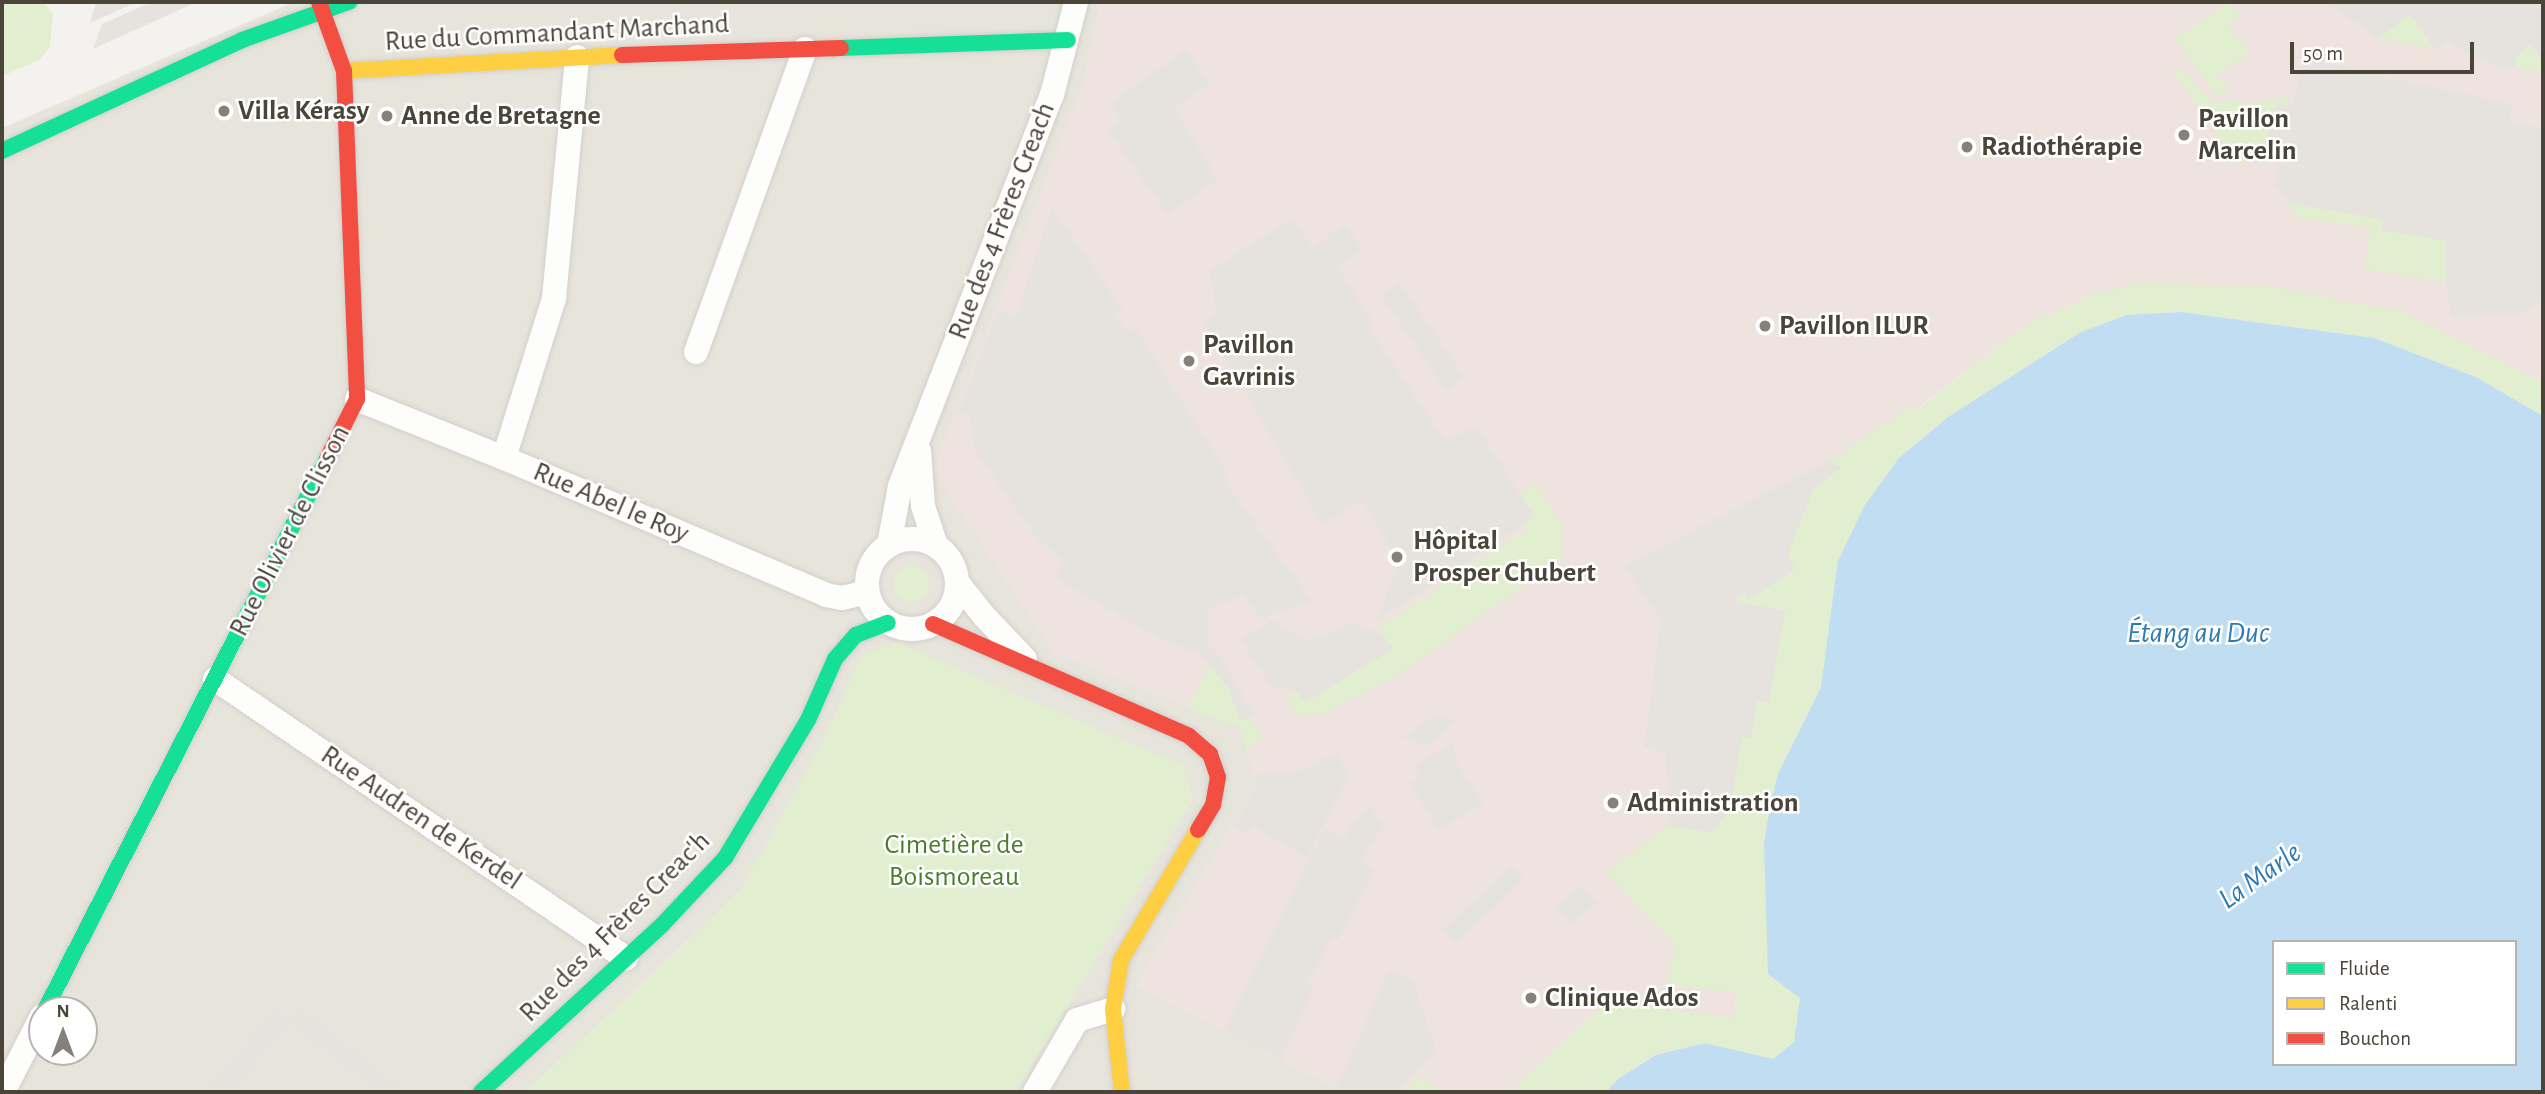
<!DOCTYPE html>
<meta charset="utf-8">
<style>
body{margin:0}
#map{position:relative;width:2545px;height:1094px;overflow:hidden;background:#f4f2ee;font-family:"Alegreya Sans",sans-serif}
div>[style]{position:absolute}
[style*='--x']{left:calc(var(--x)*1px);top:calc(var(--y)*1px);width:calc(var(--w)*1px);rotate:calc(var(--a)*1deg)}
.residential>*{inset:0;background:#e7e4dc}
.medical>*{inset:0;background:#eee3df}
.green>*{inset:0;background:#e1eecf}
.round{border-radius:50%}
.parking>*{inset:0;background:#e6e3df}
.water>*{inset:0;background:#c0ddf1}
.roads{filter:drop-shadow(0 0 2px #d2d0cb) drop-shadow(0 0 2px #d2d0cb)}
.street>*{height:24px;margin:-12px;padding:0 12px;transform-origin:12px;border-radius:12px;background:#fdfdfc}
.street>.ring{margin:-12px;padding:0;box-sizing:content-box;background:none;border:24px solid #fdfdfc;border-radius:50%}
.fast>*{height:16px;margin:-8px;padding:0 8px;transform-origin:8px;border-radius:8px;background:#16e098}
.slow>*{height:16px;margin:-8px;padding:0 8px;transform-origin:8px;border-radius:8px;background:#ffcf43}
.jam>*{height:16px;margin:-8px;padding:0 8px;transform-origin:8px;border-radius:8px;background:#f24e42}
.dots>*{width:19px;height:19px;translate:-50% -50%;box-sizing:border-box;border:4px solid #fff;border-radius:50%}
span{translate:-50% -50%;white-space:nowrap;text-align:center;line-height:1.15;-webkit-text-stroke:5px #fff;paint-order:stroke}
.street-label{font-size:28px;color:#4b4439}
.poi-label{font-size:28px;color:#4b4439;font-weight:700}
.left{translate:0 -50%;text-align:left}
.park-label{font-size:28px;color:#4a7f2a}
.water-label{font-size:30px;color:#2e7ab2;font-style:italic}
.frame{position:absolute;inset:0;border:4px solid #4b4439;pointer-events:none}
.legend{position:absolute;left:2272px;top:940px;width:245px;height:126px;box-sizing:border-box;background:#fff;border:2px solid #b7b4b0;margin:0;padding:9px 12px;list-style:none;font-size:21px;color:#4b4439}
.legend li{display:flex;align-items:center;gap:14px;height:35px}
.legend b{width:35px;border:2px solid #b7b4b0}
.north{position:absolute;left:28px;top:996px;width:70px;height:70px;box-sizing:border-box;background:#fff;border:2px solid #b7b4b0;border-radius:50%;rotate:0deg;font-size:19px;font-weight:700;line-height:28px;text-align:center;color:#4b4439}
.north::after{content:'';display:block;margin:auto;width:24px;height:32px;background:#868178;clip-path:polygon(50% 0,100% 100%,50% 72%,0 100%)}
.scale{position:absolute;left:2290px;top:42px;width:184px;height:32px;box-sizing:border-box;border:4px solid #4b4439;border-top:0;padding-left:9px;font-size:21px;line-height:24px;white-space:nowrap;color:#4b4439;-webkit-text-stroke:5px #fff;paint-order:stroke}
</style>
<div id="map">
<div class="residential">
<i style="clip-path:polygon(evenodd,294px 2px,1101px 2px,1084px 81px,1053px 651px,1240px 728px,1258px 784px,1136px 986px,1345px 1092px,1015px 1092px,1193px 799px,1182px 765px,862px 655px,824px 740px,740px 891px,526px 1092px,2px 1092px,2px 128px,294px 2px,42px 1010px,84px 1010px,84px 1052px,42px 1052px,42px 1010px)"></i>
</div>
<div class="medical">
<i style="clip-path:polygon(1101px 2px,2543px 2px,2543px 383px,2403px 312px,2093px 295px,2029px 323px,1915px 410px,1735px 992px,1736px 1019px,1607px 1002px,1509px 1092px,1345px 1092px,1136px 986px,1258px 784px,1240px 728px,1053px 651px,933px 470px,1084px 81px)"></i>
</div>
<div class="green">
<i style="clip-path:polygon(2px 2px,43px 2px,53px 13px,50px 47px,39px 60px,2px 76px)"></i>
<i style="clip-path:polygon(2228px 2px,2240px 16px,2229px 25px,2250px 53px,2218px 75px,2228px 91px,2221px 95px,2214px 93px,2175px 39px)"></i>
<i style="clip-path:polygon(2410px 14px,2436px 50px,2378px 38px)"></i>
<i style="clip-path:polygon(2530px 43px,2543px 60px,2543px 73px,2514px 67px,2518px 54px)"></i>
<i style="clip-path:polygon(2171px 69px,2183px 70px,2214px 104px,2234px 99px,2250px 104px,2286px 96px,2292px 107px,2268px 140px,2284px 145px,2282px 155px,2266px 161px,2258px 153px,2239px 166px)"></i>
<i style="clip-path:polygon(2288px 203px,2383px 220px,2381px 229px,2446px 241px,2446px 282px,2365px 269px,2370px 228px,2298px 218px)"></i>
<i style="clip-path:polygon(2135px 284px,2263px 285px,2403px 312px,2543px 383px,2543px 416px,2476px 377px,2374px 338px,2181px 312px,2127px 315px,2081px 332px,1948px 417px,1899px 458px,1827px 655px,1821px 687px,1778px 774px,1770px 807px,1764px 843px,1800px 998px,1794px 1042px,1773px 1059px,1705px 1043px,1656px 1055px,1618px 1079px,1606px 1092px,1509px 1092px,1607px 1002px,1736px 1018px,1735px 992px,1667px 986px,1675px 945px,1606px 873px,1666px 826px,1712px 832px,1730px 810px,1742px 737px,1751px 738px,1757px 701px,1769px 702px,1784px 611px,1736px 602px,1742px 590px,1748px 600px,1788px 554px,1813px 490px,1841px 467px,1828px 461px,1913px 404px,1916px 410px,2029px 323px,2093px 295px)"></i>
<i style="clip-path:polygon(1536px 484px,1562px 524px,1563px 553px,1557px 563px,1395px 677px,1324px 713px,1301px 717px,1291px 710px,1288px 701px,1296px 690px,1304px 703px,1393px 649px,1378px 628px,1526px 529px,1521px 493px)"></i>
<i class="round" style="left:893px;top:566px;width:36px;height:36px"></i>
<i style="clip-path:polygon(896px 642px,1182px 765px,1193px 799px,1015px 1092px,526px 1092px,740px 891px,824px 740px,862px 655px)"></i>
<i style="clip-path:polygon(1209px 663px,1228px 688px,1240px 721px,1249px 718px,1266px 740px,1246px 747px,1240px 728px,1188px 708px)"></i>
<i style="clip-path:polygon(1416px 1076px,1447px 1092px,1407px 1092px)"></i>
</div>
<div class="parking">
<i style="clip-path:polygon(96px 2px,137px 2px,90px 23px)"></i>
<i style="clip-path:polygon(152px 2px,197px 2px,93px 49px,102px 24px)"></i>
<i style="clip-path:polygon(2325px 2px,2543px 2px,2543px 60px,2530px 44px,2518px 54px,2514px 67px,2498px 67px,2473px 57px,2449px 41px,2436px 50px,2410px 15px,2378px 38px)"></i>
<i style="clip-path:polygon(2307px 49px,2339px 65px,2367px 73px,2512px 104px,2509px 121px,2543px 129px,2543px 301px,2523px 314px,2452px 318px,2446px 282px,2446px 241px,2381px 230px,2382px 219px,2288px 203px,2274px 184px,2284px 145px,2267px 139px,2277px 103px,2292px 106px)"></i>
<i style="clip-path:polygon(1186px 50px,1210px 84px,1175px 108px,1218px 179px,1168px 215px,1107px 130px,1120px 119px,1111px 102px)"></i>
<i style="clip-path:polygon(1052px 207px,1123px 309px,1115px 315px,1127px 332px,1135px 327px,1228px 473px,1223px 477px,1234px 494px,1312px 601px,1261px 618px,1243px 595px,1207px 610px,1208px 644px,1221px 657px,1255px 717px,1240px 721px,1228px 688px,1202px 655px,1159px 639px,1055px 578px,1063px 561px,1034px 535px,974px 448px,970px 417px,958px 412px,998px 310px,1016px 316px)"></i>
<i style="clip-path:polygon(1292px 218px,1313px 248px,1344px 223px,1362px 249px,1339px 269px,1371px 318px,1372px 333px,1446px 441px,1476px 425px,1535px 517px,1377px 621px,1398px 563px,1363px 501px,1322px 524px,1204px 322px,1217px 313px,1210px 271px)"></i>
<i style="clip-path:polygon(1399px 282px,1465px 377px,1446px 390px,1380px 295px)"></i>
<i style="clip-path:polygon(1828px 461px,1842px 467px,1813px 490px,1788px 554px,1795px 569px,1749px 600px,1742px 590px,1736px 602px,1785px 611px,1769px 703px,1757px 701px,1751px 738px,1742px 737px,1730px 810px,1712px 832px,1666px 826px,1669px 808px,1665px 753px,1644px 747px,1661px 620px,1624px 566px)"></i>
<i style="clip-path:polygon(1271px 620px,1308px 641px,1352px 623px,1382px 634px,1394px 648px,1304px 703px,1296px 690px,1272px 688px,1240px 640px)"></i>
<i style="clip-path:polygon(1437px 713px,1454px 720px,1445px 731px,1424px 747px,1403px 737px)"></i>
<i style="clip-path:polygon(1453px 743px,1457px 764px,1483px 803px,1439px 830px,1410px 784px,1418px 779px,1416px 764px)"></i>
<i style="clip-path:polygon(1337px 752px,1349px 776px,1307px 858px,1253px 826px,1248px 834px,1234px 825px,1258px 784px,1256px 777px,1269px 769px,1281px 775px,1307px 768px)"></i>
<i style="clip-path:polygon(1370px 806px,1384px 825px,1360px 861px,1375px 870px,1338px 940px,1332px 937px,1308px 983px,1314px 987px,1281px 1059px,1224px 1031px,1324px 829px,1344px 838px,1353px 821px)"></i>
<i style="clip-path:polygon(1510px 865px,1524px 879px,1457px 944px,1443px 930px)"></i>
<i style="clip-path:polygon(1583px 885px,1597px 903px,1570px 925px,1555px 907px)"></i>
<i style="clip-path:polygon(1389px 970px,1413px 981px,1437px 1052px,1397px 1092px,1345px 1092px,1336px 1088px)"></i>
<i style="clip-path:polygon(274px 1011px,288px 1022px,230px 1092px,208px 1092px)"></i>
<i style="clip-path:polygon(301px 1011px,404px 1092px,381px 1092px,292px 1023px)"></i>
</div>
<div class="water">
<i style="clip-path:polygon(evenodd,2181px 312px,2374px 338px,2476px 377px,2543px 416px,2543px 1090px,1606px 1092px,1618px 1079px,1656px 1055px,1705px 1043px,1773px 1059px,1794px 1042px,1800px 998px,1768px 974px,1764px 843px,1770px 807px,1778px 774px,1821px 687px,1838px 561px,1865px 505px,1899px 458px,1948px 417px,2081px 332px,2127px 315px,2181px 312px,2274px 942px,2515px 942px,2515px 1064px,2274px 1064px,2274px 942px)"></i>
</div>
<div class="roads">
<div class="street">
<i style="--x:696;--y:352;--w:322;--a:-70.2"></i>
<i style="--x:357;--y:399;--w:158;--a:21.9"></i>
<i style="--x:504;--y:458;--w:350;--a:23"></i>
<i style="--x:826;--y:595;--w:16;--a:11"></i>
<i style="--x:842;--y:598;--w:26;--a:-13"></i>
<i style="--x:919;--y:451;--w:55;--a:85.8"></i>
<i style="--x:923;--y:506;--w:42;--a:72"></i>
<i style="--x:504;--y:458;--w:168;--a:-72.6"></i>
<i style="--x:554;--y:298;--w:242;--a:-84.5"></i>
<i class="ring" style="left:867px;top:539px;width:66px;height:66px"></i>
<i style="--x:889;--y:545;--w:60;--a:-79.4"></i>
<i style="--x:900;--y:486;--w:420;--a:-68.8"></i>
<i style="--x:1052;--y:95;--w:96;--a:-75.5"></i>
<i style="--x:957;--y:582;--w:43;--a:51.5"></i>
<i style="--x:984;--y:616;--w:59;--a:46.4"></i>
<i style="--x:215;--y:679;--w:497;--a:34.2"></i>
<i style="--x:3;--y:1092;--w:85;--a:-62.8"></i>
<i style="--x:1035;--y:1092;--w:83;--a:-59.7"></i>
<i style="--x:1077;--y:1020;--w:38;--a:-17"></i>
</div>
<div class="fast">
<i style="--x:841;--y:48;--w:227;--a:-2"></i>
<i style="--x:2;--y:151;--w:264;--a:-24.8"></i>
<i style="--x:242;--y:40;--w:114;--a:-19.6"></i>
<i style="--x:45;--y:1010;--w:619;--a:-62.9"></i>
<i style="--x:481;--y:1092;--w:246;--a:-42.7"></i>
<i style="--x:662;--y:925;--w:92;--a:-46.8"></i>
<i style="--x:725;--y:858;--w:161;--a:-59"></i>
<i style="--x:808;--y:720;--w:67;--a:-66.1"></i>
<i style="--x:835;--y:659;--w:32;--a:-49"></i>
<i style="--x:856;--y:635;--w:34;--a:-21"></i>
</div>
<div class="slow">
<i style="--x:344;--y:71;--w:278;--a:-3.3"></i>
<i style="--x:1122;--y:1092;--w:83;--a:-96.2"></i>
<i style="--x:1113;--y:1009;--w:50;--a:-80.7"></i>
<i style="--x:1121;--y:960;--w:151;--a:-59.4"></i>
</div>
<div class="jam">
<i style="--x:319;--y:2;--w:73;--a:70.1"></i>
<i style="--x:344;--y:71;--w:328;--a:87.7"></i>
<i style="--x:357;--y:399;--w:67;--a:116.6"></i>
<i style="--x:622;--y:55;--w:219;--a:-1.8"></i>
<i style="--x:933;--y:624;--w:279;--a:23.6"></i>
<i style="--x:1189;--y:736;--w:28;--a:41"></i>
<i style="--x:1210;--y:754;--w:24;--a:71"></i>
<i style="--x:1218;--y:777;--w:28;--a:100"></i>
<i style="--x:1213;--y:805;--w:29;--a:121"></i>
</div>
</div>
<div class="dots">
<i style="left:224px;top:111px;background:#868178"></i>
<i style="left:387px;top:116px;background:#868178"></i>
<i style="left:2184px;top:135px;background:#868178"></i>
<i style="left:1967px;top:147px;background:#868178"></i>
<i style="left:1765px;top:326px;background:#868178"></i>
<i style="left:1189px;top:361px;background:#868178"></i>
<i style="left:1397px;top:557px;background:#868178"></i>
<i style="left:1613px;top:803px;background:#868178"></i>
<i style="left:1531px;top:998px;background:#868178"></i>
</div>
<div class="street-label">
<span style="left:557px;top:33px;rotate:-3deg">Rue du Commandant Marchand</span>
<span style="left:1002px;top:221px;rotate:-69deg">Rue des 4 Frères Creach</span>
<span style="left:611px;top:503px;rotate:23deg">Rue Abel le Roy</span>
<span style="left:290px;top:531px;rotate:-63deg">Rue Olivier de Clisson</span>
<span style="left:421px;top:818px;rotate:34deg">Rue Audren de Kerdel</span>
<span style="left:615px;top:927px;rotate:-45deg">Rue des 4 Frères Creac'h</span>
</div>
<div class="poi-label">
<span class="left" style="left:238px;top:111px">Villa Kérasy</span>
<span class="left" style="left:401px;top:116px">Anne de Bretagne</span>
<span class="left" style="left:2198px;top:135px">Pavillon<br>Marcelin</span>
<span class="left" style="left:1981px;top:147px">Radiothérapie</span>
<span class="left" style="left:1779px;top:326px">Pavillon ILUR</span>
<span class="left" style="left:1203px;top:361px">Pavillon<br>Gavrinis</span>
<span class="left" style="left:1413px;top:557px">Hôpital<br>Prosper Chubert</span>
<span class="left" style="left:1627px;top:803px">Administration</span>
<span class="left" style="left:1545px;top:998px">Clinique Ados</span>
</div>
<div class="park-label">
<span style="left:954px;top:861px">Cimetière de<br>Boismoreau</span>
</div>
<div class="water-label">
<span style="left:2198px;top:633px">Étang au Duc</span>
<span style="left:2260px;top:876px;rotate:-35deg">La Marle</span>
</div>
<div class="frame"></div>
<ul class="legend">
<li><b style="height:9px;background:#16e098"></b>Fluide</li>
<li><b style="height:9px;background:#ffcf43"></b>Ralenti</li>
<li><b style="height:9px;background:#f24e42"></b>Bouchon</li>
</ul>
<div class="north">N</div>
<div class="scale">50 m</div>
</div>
